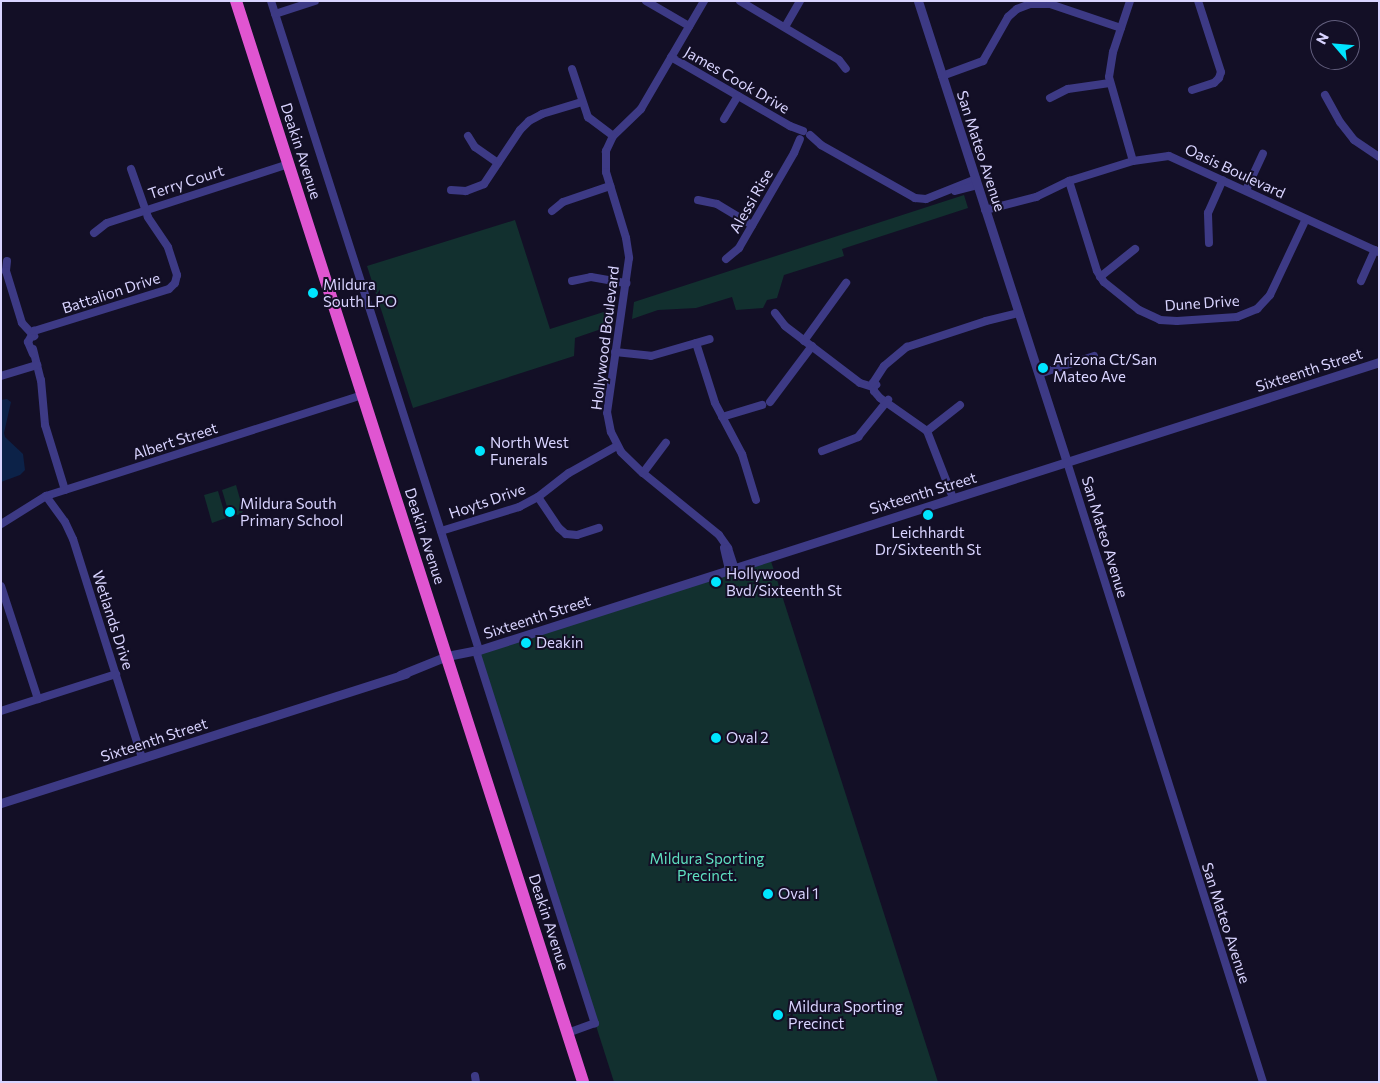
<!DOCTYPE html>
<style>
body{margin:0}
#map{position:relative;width:1380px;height:1083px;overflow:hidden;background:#130f26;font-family:Commissioner,sans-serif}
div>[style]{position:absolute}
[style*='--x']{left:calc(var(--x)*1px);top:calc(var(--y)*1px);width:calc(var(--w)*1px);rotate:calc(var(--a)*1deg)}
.green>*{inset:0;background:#12302f}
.water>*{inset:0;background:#0c2248}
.minor>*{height:8px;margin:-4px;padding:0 4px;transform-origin:4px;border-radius:4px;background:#3d3a85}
.tertiary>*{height:9px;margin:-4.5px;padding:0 4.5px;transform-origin:4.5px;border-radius:4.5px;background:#3d3a85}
.trunk>*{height:12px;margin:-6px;padding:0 6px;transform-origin:6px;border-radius:6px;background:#e055d1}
.dots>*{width:14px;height:14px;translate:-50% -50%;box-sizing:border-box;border:2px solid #130f26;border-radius:50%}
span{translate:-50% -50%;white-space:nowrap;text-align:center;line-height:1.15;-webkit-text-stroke:4px #130f26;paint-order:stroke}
.street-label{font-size:15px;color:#d9d4ff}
.poi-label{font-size:15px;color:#d9d4ff}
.left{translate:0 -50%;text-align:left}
.park-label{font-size:15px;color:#5fe0c0}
.frame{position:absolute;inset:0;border:2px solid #d9d4ff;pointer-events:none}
.north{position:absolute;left:1310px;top:20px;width:50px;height:50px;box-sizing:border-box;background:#130f26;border:1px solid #625e7d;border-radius:50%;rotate:297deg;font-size:14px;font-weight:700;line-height:20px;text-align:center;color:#d9d4ff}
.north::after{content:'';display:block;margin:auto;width:18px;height:22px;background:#00e5ff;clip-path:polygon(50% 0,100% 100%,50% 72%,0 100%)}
</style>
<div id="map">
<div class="green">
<i style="clip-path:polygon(964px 195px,968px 208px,842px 249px,844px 256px,784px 275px,777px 298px,767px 300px,763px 308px,736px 310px,732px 297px,696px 308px,658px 310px,632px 319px,634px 302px)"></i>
<i style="clip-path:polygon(515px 220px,550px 329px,613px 309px,610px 326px,575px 338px,574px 356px,413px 408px,367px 266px)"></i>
<i style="clip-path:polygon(236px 485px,244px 513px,230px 517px,222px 490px)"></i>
<i style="clip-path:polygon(218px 491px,226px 518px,212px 523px,204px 495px)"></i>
<i style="clip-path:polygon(769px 555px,938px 1082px,614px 1082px,476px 651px)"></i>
</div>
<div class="water">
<i style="clip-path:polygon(7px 399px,11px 402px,4px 433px,5px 437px,23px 454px,25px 470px,20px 475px,1px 482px,1px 400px)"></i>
</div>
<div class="minor">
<i style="--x:271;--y:1;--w:682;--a:72.23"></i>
<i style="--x:646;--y:1;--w:50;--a:30.2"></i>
<i style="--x:704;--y:1;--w:125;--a:120.3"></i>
<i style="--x:641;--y:109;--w:39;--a:136"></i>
<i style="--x:613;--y:136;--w:17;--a:115"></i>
<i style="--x:606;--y:151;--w:21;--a:90"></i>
<i style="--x:606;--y:172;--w:69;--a:73.1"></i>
<i style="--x:626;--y:238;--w:20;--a:81"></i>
<i style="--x:629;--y:258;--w:156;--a:98.1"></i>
<i style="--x:607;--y:412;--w:20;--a:79"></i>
<i style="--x:611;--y:432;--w:22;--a:63"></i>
<i style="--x:621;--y:452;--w:30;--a:44"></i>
<i style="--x:643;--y:473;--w:98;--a:39.2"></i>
<i style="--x:719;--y:535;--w:16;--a:55"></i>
<i style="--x:728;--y:548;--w:19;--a:72"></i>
<i style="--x:740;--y:1;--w:115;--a:30.8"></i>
<i style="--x:839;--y:60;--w:11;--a:52"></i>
<i style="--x:1130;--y:1;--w:54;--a:108.4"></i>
<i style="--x:1113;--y:52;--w:25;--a:99"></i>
<i style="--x:1109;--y:77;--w:87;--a:74.1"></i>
<i style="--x:275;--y:14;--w:42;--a:-18"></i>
<i style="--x:785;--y:27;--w:30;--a:-60"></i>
<i style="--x:671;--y:57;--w:138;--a:30.1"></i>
<i style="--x:790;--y:126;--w:14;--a:21"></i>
<i style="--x:572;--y:69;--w:51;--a:71.6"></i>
<i style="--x:588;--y:117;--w:31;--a:37"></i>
<i style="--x:942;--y:76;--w:44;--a:-20.1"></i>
<i style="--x:983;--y:61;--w:51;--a:-60.4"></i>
<i style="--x:1008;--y:17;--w:12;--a:-42"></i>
<i style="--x:1017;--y:9;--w:14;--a:-21"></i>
<i style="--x:1030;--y:4;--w:20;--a:0"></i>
<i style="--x:1050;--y:4;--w:75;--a:18.7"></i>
<i style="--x:1192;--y:90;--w:23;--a:-18"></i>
<i style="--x:1214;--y:83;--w:7;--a:-45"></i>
<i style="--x:1219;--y:78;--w:6;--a:-72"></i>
<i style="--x:1221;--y:72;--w:75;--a:-107.9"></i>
<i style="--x:1325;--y:95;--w:31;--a:61"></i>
<i style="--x:1340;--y:122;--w:23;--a:52"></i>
<i style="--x:1354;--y:140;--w:30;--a:34"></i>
<i style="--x:1050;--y:98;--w:20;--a:-27"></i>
<i style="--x:1068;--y:89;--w:42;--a:-8.1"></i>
<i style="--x:724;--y:119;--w:27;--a:-59"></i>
<i style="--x:810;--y:135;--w:15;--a:42"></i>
<i style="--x:821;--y:145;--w:108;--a:29.4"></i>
<i style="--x:915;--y:198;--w:11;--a:5"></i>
<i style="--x:926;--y:199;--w:54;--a:-21.8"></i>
<i style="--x:468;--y:136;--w:13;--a:58"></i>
<i style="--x:475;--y:147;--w:28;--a:35"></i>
<i style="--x:1069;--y:181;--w:94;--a:72.7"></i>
<i style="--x:1097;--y:271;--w:13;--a:58"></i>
<i style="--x:1104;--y:282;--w:45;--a:38.7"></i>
<i style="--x:1139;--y:310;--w:23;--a:25"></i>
<i style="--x:1160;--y:320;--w:17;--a:3"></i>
<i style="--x:1177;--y:321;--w:60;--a:-3.8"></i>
<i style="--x:1237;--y:317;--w:22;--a:-22"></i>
<i style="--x:1257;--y:309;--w:19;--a:-47"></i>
<i style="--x:1270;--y:295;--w:84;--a:-64.7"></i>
<i style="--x:451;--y:190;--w:15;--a:4"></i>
<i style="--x:466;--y:191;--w:19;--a:-21"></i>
<i style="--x:484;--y:184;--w:65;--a:-56.3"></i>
<i style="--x:520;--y:130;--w:13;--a:-45"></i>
<i style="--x:529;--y:121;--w:15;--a:-28"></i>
<i style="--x:542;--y:114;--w:42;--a:-16.7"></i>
<i style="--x:1246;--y:190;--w:40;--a:-65"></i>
<i style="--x:955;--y:191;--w:23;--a:-15"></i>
<i style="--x:698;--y:200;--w:19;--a:12"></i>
<i style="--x:717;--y:204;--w:41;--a:31"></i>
<i style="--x:985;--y:210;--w:53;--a:-14.3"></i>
<i style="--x:1036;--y:197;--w:37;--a:-26"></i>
<i style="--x:1069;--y:181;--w:67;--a:-17.4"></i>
<i style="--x:1133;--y:161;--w:36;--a:-8"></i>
<i style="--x:1169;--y:156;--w:231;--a:24.6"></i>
<i style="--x:552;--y:211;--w:14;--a:-39"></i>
<i style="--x:563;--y:202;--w:50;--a:-18.8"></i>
<i style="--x:94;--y:233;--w:16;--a:-38"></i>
<i style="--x:107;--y:223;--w:191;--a:-18"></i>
<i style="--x:1209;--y:243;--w:30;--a:-92"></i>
<i style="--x:1208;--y:213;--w:36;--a:-66"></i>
<i style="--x:726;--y:259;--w:17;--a:-40"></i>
<i style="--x:739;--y:248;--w:110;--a:-59.9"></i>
<i style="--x:794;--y:153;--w:15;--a:-67"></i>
<i style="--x:7;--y:261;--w:10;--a:96"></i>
<i style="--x:6;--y:271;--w:54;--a:72.9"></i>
<i style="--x:22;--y:323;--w:18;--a:47"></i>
<i style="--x:1100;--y:277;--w:45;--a:-38.7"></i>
<i style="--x:572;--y:281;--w:19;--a:-12"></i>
<i style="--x:591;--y:277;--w:36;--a:10"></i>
<i style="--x:1361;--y:281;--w:34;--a:-66"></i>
<i style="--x:775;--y:313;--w:16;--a:52"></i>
<i style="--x:785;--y:326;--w:94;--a:37.2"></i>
<i style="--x:860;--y:383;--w:14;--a:17"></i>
<i style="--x:873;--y:387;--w:4;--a:-34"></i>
<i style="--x:804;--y:341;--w:72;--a:-54.1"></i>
<i style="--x:696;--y:343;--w:63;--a:72.4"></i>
<i style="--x:715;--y:403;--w:58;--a:62.1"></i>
<i style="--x:742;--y:454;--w:48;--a:73.1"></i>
<i style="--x:33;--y:349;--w:32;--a:76"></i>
<i style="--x:41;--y:380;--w:45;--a:84.9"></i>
<i style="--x:45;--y:425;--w:68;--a:72.9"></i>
<i style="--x:615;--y:352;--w:36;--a:6"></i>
<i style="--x:651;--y:356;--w:61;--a:-16.1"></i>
<i style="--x:33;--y:354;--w:13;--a:-113"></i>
<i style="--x:28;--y:342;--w:13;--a:-61"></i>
<i style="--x:34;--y:331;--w:141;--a:-17.3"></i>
<i style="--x:169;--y:289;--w:8;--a:-45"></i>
<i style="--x:175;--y:283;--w:8;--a:-76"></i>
<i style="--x:177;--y:275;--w:29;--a:-108"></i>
<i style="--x:168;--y:247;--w:36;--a:-124"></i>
<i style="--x:148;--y:217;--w:51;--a:-109.5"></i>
<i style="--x:1039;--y:374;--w:58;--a:-18.1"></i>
<i style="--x:1;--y:376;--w:38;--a:-17"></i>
<i style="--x:770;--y:402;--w:70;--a:-53.1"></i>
<i style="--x:722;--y:417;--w:42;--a:-16.7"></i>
<i style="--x:927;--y:431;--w:42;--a:-38.2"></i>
<i style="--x:822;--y:451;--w:39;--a:-21"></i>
<i style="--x:858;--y:437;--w:48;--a:-51"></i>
<i style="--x:1067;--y:462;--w:650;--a:72.46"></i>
<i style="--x:643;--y:473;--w:38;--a:-53"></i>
<i style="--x:46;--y:496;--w:32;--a:54"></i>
<i style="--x:65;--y:522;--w:19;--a:65"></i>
<i style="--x:73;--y:539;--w:230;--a:72.5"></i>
<i style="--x:538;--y:497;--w:37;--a:56"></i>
<i style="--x:559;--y:528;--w:9;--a:41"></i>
<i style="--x:566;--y:534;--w:11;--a:5"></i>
<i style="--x:577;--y:535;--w:23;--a:-18"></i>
<i style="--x:953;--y:498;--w:72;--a:-111.2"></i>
<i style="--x:927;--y:431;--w:57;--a:-144.9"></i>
<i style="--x:880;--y:398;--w:9;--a:-131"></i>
<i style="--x:874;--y:391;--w:8;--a:-97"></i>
<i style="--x:873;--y:383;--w:20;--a:-57"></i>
<i style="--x:884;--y:366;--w:30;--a:-40"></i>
<i style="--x:907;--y:347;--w:83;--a:-18.2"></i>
<i style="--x:986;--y:321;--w:34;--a:-14"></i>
<i style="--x:1;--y:524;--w:53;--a:-31.9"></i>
<i style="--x:46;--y:496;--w:333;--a:-17.7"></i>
<i style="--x:441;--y:531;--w:82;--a:-17.1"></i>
<i style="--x:519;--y:507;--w:21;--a:-28"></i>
<i style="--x:538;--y:497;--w:39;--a:-38"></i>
<i style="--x:569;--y:473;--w:55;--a:-29.4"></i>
<i style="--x:724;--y:548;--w:23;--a:77"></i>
<i style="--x:1;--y:586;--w:119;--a:71.9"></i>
<i style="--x:476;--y:651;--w:391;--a:72.3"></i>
<i style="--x:595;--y:1023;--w:30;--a:160"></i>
<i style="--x:1;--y:711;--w:121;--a:-17.8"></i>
<i style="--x:475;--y:1076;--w:6;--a:81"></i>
</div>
<div class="tertiary">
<i style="--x:918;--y:1;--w:484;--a:72.1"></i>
<i style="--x:400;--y:675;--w:51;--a:-22"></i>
<i style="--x:447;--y:656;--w:33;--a:-11"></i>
<i style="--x:479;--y:650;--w:945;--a:-17.74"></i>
<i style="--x:1;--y:803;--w:425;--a:-17.7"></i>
</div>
<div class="trunk">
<i style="--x:236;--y:1;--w:1135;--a:72.2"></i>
</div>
<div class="dots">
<i style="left:313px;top:293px;background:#00e5ff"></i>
<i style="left:1043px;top:368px;background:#00e5ff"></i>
<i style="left:480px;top:451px;background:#00e5ff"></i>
<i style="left:230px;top:512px;background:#00e5ff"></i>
<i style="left:928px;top:515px;background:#00e5ff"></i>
<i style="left:716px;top:582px;background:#00e5ff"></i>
<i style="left:526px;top:643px;background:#00e5ff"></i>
<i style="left:716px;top:738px;background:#00e5ff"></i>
<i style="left:768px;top:894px;background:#00e5ff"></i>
<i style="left:778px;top:1015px;background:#00e5ff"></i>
</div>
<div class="street-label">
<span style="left:737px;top:80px;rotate:30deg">James Cook Drive</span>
<span style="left:301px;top:151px;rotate:72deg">Deakin Avenue</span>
<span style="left:981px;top:151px;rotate:72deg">San Mateo Avenue</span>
<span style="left:1235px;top:171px;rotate:25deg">Oasis Boulevard</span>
<span style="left:186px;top:182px;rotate:-18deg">Terry Court</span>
<span style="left:751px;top:201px;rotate:-60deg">Alessi Rise</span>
<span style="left:111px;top:293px;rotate:-18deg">Battalion Drive</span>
<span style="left:1202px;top:303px;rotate:-4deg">Dune Drive</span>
<span style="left:605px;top:338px;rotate:-83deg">Hollywood Boulevard</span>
<span style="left:1309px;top:370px;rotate:-18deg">Sixteenth Street</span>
<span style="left:175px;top:441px;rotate:-18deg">Albert Street</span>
<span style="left:923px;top:493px;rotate:-17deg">Sixteenth Street</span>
<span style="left:487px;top:501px;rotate:-19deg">Hoyts Drive</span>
<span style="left:425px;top:536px;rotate:72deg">Deakin Avenue</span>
<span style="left:1105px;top:537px;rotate:73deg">San Mateo Avenue</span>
<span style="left:537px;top:617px;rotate:-18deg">Sixteenth Street</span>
<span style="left:113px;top:620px;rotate:72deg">Wetlands Drive</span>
<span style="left:154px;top:740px;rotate:-18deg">Sixteenth Street</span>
<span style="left:549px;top:922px;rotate:72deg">Deakin Avenue</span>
<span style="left:1226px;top:923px;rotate:72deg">San Mateo Avenue</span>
</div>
<div class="poi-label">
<span class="left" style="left:323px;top:293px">Mildura<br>South LPO</span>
<span class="left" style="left:1053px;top:368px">Arizona Ct/San<br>Mateo Ave</span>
<span class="left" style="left:490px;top:451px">North West<br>Funerals</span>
<span class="left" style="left:240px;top:512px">Mildura South<br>Primary School</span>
<span style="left:928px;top:541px">Leichhardt<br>Dr/Sixteenth St</span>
<span class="left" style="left:726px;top:582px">Hollywood<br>Bvd/Sixteenth St</span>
<span class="left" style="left:536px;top:643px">Deakin</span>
<span class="left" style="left:726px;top:738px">Oval 2</span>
<span class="left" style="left:778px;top:894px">Oval 1</span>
<span class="left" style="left:788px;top:1015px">Mildura Sporting<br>Precinct</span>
</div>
<div class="park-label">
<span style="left:707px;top:867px">Mildura Sporting<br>Precinct.</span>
</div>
<div class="frame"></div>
<div class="north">N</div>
</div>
